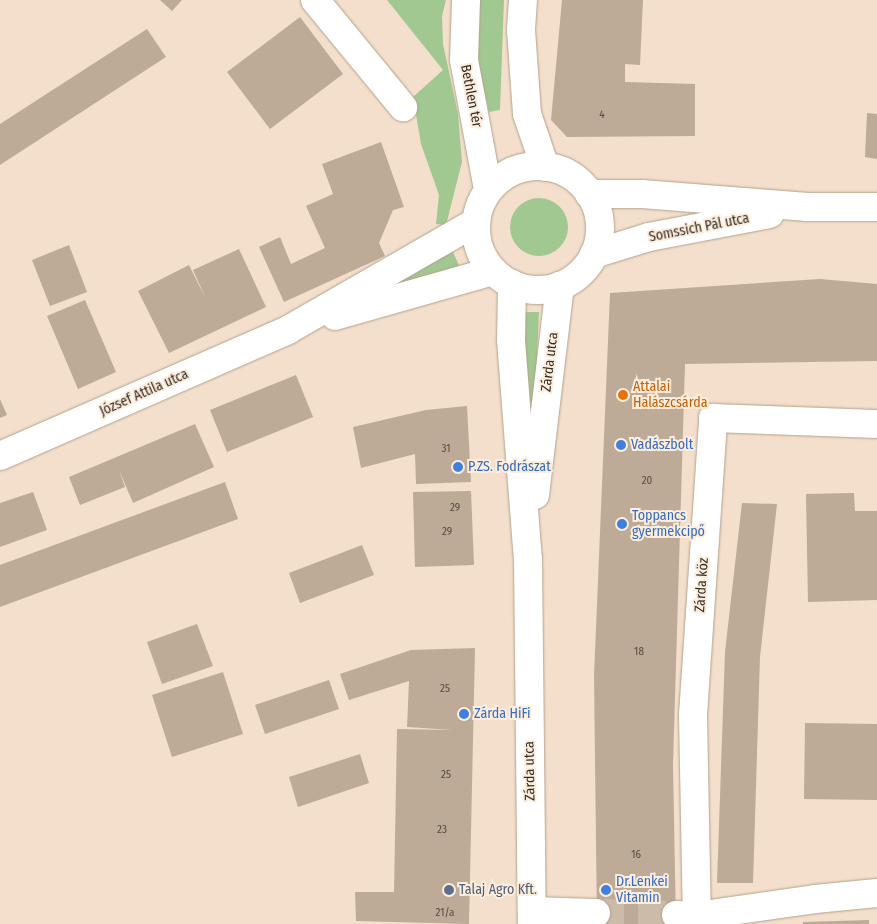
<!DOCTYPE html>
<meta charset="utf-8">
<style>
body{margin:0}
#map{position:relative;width:877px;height:924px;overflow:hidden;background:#f3dfcb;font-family:"Fira Sans Condensed",sans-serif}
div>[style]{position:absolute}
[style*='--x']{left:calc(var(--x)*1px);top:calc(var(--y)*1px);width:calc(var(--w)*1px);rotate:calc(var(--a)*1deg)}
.green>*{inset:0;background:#a2c891}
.round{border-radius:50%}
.building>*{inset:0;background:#bdab97}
.minor-tunnel>*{height:28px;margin-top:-14px;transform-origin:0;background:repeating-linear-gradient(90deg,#cdbbaa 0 28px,transparent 0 42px)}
.roads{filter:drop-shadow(0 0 1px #b3a18d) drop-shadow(0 0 1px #b3a18d)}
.minor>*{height:28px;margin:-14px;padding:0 14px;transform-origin:14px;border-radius:14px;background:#fff}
.minor>.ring{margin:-14px;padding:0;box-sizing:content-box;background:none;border:28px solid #fff;border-radius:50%}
.dots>*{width:14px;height:14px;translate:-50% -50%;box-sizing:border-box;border:2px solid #fdeddd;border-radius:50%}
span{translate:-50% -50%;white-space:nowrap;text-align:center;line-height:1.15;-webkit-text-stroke:4px #fdeddd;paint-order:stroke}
.number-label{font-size:11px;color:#564c41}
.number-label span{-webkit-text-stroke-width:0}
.street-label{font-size:14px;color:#332c24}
.food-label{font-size:14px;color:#c56008}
.left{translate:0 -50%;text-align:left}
.shop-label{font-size:14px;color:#366cbe}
.service-label{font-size:14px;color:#4e5e75}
</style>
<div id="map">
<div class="green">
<i style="clip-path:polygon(387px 0,446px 0,442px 16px,443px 44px,458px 114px,462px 162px,446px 225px,436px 224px,439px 195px,421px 144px,413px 97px,443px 70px)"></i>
<i style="clip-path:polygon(479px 0,504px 0,500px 110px,489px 112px,477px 57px)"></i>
<i class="round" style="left:510px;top:198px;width:58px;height:58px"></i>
<i style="clip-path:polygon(453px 252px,461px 270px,394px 291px,391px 283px)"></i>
<i style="clip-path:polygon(522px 312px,539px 312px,535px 402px,525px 402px)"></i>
</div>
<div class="building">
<i style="clip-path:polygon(160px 0,182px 0,172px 11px)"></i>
<i style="clip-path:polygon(562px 0,643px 0,640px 65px,625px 64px,625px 82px,695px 84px,695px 136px,567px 137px,551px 120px)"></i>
<i style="clip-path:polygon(300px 17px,343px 74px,270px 129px,227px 72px)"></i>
<i style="clip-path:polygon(147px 29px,166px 57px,0 165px,0 124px)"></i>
<i style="clip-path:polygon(867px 113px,877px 114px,877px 159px,865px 157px)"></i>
<i style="clip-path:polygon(381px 142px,404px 207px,393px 210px,379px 243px,385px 256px,284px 302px,259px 247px,280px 237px,291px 264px,325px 248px,306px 206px,333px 194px,322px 164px)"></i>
<i style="clip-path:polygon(69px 245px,87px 292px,50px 306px,32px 260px)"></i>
<i style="clip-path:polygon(239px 249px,266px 307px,169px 353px,138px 291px,189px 265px,206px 299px,193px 270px)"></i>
<i style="clip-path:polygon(820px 279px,877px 284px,877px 361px,685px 364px,673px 765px,676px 924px,597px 924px,594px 676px,610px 293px)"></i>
<i style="clip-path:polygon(85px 300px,116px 372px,78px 389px,47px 316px)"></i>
<i style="clip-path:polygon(296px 375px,313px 417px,227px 452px,210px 410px)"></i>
<i style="clip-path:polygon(0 399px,7px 415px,0 418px)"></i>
<i style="clip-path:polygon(467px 406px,471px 482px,416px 484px,415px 454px,361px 468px,353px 427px,426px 410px)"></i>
<i style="clip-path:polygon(195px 424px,214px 467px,133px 503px,119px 470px,125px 487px,80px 505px,69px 477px)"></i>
<i style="clip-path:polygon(225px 482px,238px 519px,0 607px,0 565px)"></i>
<i style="clip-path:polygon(471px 491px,474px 565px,415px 567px,413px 492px)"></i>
<i style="clip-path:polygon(33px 492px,47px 530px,0 547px,0 503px)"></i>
<i style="clip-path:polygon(854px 493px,855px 511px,877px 511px,877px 600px,808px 602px,806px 494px)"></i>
<i style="clip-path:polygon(742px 503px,777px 504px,760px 657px,753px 883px,717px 883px,725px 652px)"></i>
<i style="clip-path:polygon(362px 545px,374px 575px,300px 603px,289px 573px)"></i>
<i style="clip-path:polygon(197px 624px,213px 666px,162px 684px,147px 642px)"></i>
<i style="clip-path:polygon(475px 648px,469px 924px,356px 921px,355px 892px,394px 892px,397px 729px,453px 730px,407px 727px,409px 681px,349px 700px,340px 674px,411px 650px)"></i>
<i style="clip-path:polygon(223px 672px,243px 734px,172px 757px,152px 695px)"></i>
<i style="clip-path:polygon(329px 680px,339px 709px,265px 734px,255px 705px)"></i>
<i style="clip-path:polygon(805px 723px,877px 724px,877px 800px,804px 799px)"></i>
<i style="clip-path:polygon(360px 754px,369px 783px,298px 807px,289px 777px)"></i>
<i style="clip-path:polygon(869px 920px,869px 924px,803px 924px,803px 922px)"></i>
</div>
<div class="minor-tunnel">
<i style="--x:596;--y:913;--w:80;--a:1.4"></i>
</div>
<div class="roads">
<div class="minor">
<i style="--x:315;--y:0;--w:139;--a:50.6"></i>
<i style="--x:466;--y:0;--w:60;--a:91.9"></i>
<i style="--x:464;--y:60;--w:132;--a:79.5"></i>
<i style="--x:523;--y:0;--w:30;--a:94"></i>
<i style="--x:521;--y:30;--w:84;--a:85.9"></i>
<i style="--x:527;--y:114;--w:56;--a:71.2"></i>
<i class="ring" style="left:476px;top:166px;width:96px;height:96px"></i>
<i style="--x:589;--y:194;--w:53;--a:0"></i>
<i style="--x:642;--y:194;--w:166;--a:4.5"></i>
<i style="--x:807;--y:207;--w:70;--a:0"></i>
<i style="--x:594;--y:254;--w:58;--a:-17.2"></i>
<i style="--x:649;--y:237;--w:123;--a:-10.8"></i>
<i style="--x:512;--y:284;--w:56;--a:91"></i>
<i style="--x:511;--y:340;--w:220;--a:85.6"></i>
<i style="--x:528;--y:559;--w:365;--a:89.4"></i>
<i style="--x:335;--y:316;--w:164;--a:-15.9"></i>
<i style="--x:0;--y:456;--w:314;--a:-23.6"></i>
<i style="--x:288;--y:330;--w:217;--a:-29.9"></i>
<i style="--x:535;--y:495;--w:211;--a:-83.2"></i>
<i style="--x:532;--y:911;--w:64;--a:1.8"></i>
<i style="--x:676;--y:915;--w:20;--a:3"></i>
<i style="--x:696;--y:916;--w:120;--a:-8.1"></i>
<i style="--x:815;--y:899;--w:62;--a:-5.5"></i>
<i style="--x:697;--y:924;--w:209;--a:-91.1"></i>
<i style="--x:693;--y:715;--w:298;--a:-86.1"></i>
<i style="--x:713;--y:418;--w:164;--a:2.1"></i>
</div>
</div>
<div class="dots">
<i style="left:623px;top:395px;background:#e8710a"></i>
<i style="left:621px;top:445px;background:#3f7fe0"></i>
<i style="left:458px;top:467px;background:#3f7fe0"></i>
<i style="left:622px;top:524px;background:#3f7fe0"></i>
<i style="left:464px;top:714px;background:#3f7fe0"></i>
<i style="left:449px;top:890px;background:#5c6f8a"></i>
<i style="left:606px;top:890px;background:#3f7fe0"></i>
</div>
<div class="number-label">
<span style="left:602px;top:115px">4</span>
<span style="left:446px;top:449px">31</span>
<span style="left:647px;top:481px">20</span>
<span style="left:455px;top:508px">29</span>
<span style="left:447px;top:532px">29</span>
<span style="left:639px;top:652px">18</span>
<span style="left:445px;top:689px">25</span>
<span style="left:446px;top:775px">25</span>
<span style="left:442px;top:830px">23</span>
<span style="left:636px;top:855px">16</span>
<span style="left:445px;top:913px">21/a</span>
</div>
<div class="street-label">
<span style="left:471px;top:96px;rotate:79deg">Bethlen tér</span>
<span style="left:699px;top:228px;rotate:-11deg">Somssich Pál utca</span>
<span style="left:550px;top:362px;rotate:-83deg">Zárda utca</span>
<span style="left:144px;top:393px;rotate:-24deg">József Attila utca</span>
<span style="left:702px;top:585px;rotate:-86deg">Zárda köz</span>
<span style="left:530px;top:771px;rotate:-91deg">Zárda utca</span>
</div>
<div class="food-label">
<span class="left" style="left:633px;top:395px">Attalai<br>Halászcsárda</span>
</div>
<div class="shop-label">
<span class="left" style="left:631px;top:445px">Vadászbolt</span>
<span class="left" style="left:468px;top:467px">P.ZS. Fodrászat</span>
<span class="left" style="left:632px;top:524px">Toppancs<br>gyermekcipő</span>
<span class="left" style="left:474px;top:714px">Zárda HiFi</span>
<span class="left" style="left:616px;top:890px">Dr.Lenkei<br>Vitamin</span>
</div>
<div class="service-label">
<span class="left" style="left:459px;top:890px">Talaj Agro Kft.</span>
</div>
</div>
